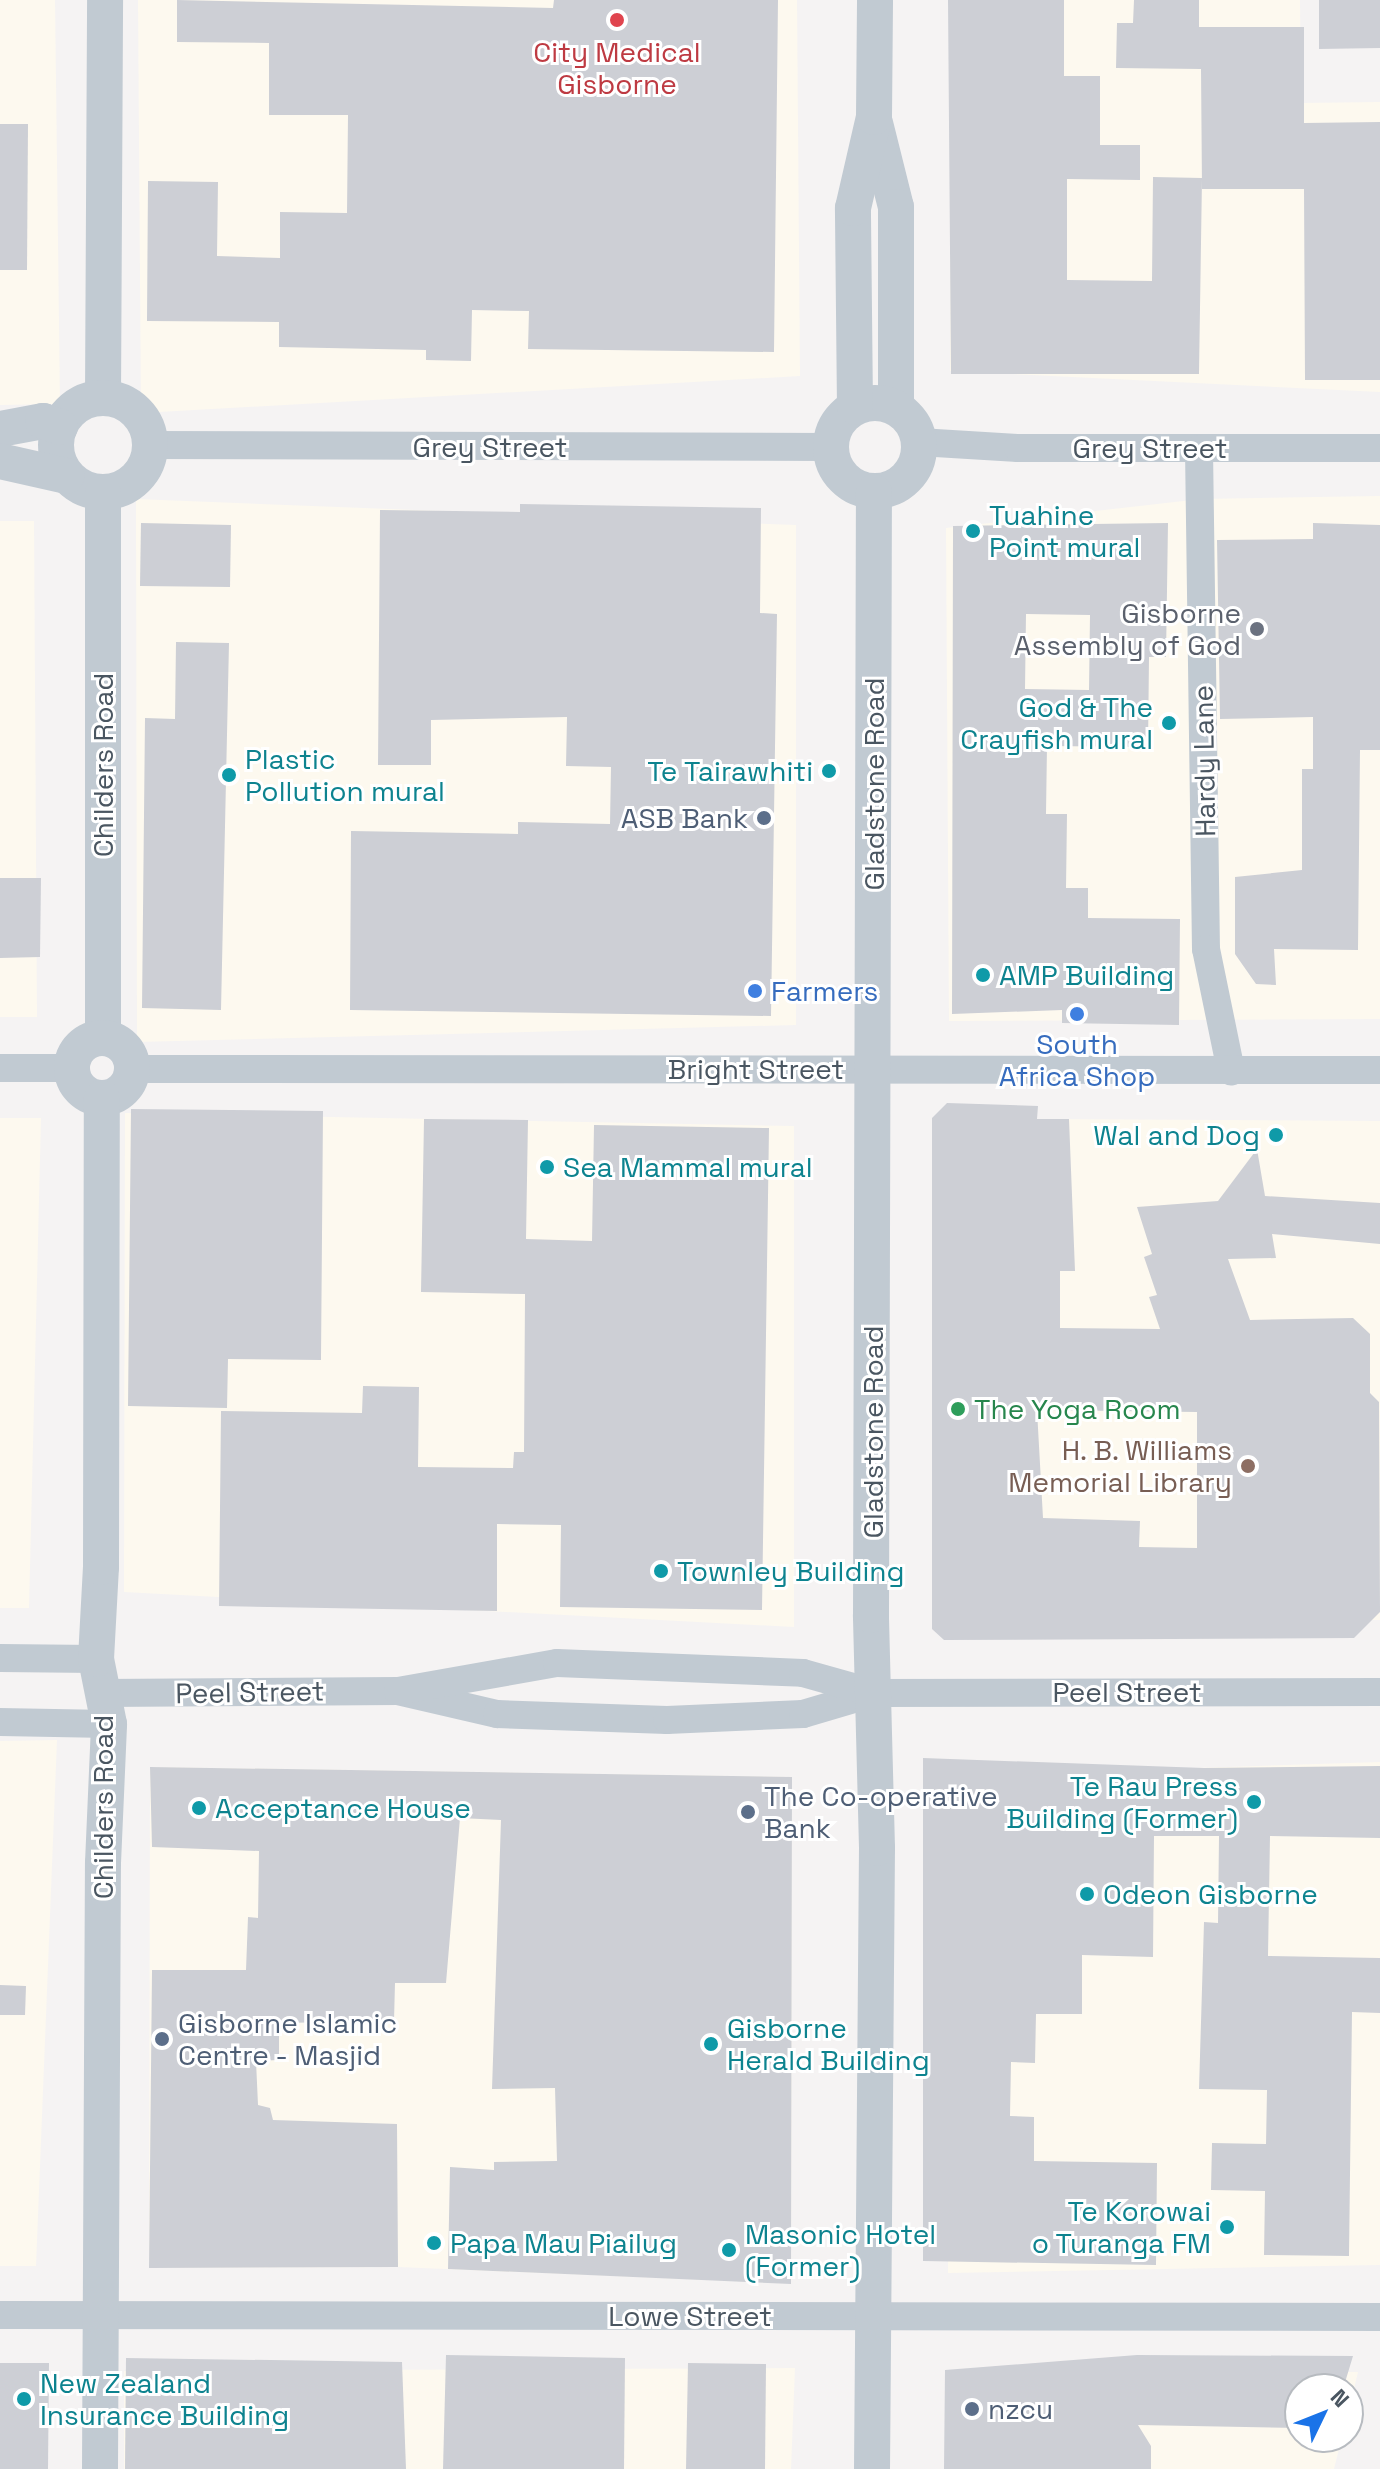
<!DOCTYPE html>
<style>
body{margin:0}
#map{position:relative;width:1380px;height:2469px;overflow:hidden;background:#f5f3f3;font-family:"Space Grotesk",sans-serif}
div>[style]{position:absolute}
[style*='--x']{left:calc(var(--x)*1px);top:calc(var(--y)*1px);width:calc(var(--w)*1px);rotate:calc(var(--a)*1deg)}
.commercial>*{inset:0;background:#fdf9ef}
.building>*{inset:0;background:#cdcfd5}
.minor>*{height:28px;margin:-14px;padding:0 14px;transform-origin:14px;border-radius:14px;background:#c1cad2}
.tertiary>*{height:36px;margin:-18px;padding:0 18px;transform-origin:18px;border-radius:18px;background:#c1cad2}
.tertiary>.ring{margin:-18px;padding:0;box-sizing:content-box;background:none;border:36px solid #c1cad2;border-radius:50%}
.dots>*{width:22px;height:22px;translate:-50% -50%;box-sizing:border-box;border:4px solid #fff;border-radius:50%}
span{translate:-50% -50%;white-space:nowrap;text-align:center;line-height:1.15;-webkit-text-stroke:6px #fff;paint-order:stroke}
.health-label{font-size:28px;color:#be3a42}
.street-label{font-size:28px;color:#4a5661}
.culture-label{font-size:28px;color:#0d838f}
.left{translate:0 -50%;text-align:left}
.right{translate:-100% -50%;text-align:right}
.worship-label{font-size:28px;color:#5b616d}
.service-label{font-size:28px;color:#4e5e75}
.shop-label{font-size:28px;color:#366cbe}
.leisure-label{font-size:28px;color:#27864d}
.education-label{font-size:28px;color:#785e54}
.north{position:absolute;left:1284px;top:2373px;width:80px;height:80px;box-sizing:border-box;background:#fff;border:2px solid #b7bbc0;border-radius:50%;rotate:47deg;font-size:22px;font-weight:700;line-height:32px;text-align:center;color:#4a5661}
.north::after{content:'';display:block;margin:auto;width:28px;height:36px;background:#1a73e8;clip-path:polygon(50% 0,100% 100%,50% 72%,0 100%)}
</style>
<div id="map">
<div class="commercial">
<i style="clip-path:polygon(0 0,55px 0,60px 404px,0 405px)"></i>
<i style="clip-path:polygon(138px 0,797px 0,800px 376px,141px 413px)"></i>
<i style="clip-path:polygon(951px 0,1300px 0,1301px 103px,1380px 102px,1380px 392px,950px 371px)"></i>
<i style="clip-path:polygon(1380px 496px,1380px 1019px,949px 1021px,946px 528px,1201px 499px)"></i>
<i style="clip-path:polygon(136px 499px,796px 525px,796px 1025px,137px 1042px)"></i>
<i style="clip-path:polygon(0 521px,34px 521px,37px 1017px,0 1017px)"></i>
<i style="clip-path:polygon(125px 1113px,794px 1126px,794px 1627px,124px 1592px)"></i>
<i style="clip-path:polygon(0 1118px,41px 1118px,29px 1608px,0 1608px)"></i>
<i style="clip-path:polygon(1037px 1119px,1380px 1121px,1380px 1620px,952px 1624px)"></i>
<i style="clip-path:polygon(57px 1740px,36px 2266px,0 2266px,0 1741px)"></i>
<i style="clip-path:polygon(1380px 1762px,1380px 2265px,948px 2273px,951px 1776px)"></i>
<i style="clip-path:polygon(150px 1767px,792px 1777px,791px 2277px,784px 2283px,398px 2267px,149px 2268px)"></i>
<i style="clip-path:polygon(795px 2368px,791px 2469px,124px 2469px,124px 2371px)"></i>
<i style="clip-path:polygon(1358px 2372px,1348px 2414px,1348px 2389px,1300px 2389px,1300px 2437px,1342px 2437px,1334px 2469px,947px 2469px,948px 2373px)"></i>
</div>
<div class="building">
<i style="clip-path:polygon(177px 0,553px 8px,554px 0,778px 0,774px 352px,528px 349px,529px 311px,472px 310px,471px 361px,426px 360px,426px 350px,279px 347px,279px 322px,147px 321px,148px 181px,218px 182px,217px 256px,280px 258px,280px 212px,347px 213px,348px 115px,269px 115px,269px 43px,177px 42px)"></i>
<i style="clip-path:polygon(948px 0,1064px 0,1064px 76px,1100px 76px,1100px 145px,1140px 145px,1140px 180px,1067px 179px,1067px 280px,1152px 281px,1153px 177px,1202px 178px,1199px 374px,951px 374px)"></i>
<i style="clip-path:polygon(1134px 0,1199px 0,1199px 27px,1304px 27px,1304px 123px,1380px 122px,1380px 380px,1305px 380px,1304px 189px,1202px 189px,1201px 69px,1116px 68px,1117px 23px,1133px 23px)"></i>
<i style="clip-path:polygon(1319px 0,1380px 0,1380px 48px,1319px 49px)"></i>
<i style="clip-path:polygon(0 124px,28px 124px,27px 270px,0 270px)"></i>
<i style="clip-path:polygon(520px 504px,761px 508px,760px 613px,777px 614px,771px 1016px,350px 1010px,351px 831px,518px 834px,518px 822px,610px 824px,611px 767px,566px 766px,567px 717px,431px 720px,431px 765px,378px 765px,380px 510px,520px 512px)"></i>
<i style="clip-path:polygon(141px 523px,231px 525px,230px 587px,140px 586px)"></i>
<i style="clip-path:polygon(evenodd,1168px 523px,1166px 657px,1149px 657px,1148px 747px,1047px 746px,1046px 814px,1067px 814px,1066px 888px,1088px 888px,1088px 918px,1180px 919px,1179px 1025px,1062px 1023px,1062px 1010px,952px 1014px,953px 526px,1168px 523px,1026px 614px,1090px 615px,1089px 690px,1025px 689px,1026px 614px)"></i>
<i style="clip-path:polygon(1313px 523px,1380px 525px,1380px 750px,1360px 750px,1358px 950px,1274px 949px,1276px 985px,1256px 984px,1235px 954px,1235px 877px,1302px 870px,1302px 769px,1313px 769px,1313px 717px,1220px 719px,1217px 540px,1313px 539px)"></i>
<i style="clip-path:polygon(176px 642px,229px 643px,221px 1010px,142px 1008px,145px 718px,175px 719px)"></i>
<i style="clip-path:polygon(0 878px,41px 878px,40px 957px,0 958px)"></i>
<i style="clip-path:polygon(evenodd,947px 1103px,1038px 1106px,1037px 1119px,1069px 1119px,1075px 1271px,1060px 1271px,1060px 1328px,1160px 1329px,1149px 1297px,1157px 1295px,1144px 1257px,1152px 1254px,1137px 1207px,1218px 1201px,1257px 1149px,1265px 1196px,1380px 1203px,1380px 1244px,1272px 1234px,1276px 1258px,1228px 1259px,1250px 1320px,1353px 1318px,1370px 1334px,1370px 1393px,1379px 1402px,1380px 1612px,1354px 1638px,944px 1640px,932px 1629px,932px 1118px,947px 1103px,1037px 1410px,1197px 1412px,1197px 1548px,1139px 1547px,1140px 1521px,1043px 1518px,1037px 1410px)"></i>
<i style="clip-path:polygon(131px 1109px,323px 1111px,321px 1360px,228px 1359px,227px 1408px,128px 1406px)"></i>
<i style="clip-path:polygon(424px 1119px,528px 1120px,526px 1239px,592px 1241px,594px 1125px,769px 1128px,762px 1610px,560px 1607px,561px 1525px,497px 1524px,497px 1611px,219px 1606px,221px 1411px,362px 1413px,363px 1386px,419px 1387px,418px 1467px,513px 1468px,514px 1452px,524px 1452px,525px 1294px,421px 1292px)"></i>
<i style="clip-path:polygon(923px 1758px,1204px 1768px,1380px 1766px,1380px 1838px,1270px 1836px,1268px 1956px,1380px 1958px,1380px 2013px,1352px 2012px,1349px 2256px,1264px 2255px,1265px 2191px,1211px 2190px,1212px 2143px,1266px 2144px,1267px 2090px,1199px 2089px,1204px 1922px,1218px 1923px,1219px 1836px,1154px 1836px,1153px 1957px,1082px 1955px,1082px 2014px,1036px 2014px,1035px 2063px,1011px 2062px,1010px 2116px,1034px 2117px,1034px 2161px,1157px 2163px,1156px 2265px,923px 2261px)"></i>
<i style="clip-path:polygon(150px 1767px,792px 1777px,791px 2284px,448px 2269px,450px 2167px,494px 2170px,494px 2162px,557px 2161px,555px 2088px,492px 2089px,501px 1820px,460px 1818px,446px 1983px,395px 1983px,394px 2021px,279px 2023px,279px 2060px,256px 2061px,258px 2105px,270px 2108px,273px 2120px,397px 2124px,398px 2267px,149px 2268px,152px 1970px,246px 1970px,248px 1917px,258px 1918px,259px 1851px,152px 1847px)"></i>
<i style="clip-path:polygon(0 1985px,26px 1986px,25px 2015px,0 2015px)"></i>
<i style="clip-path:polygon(446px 2355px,625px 2358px,624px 2469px,443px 2469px)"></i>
<i style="clip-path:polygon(1137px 2355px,1353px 2356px,1343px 2389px,1300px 2389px,1300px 2428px,1138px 2425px,1151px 2446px,1151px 2469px,944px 2469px,945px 2370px)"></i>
<i style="clip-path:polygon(126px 2358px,402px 2362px,406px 2469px,125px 2469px)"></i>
<i style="clip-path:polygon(0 2363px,49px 2363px,48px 2469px,0 2469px)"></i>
<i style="clip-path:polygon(688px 2363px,766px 2364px,765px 2469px,686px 2469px)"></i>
</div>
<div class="minor">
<i style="--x:919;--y:442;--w:99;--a:3.5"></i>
<i style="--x:1018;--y:448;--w:362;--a:0"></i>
<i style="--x:150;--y:445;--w:680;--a:0.17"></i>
<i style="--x:1199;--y:449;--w:500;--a:89.2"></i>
<i style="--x:1206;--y:949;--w:125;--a:78.4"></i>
<i style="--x:0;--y:1068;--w:72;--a:0"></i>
<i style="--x:133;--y:1069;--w:1247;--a:0.05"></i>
<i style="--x:0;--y:1658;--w:96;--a:0.6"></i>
<i style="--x:398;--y:1691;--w:102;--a:13.1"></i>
<i style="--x:497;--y:1714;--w:170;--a:2"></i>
<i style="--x:667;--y:1720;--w:136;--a:-2.5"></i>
<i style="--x:803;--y:1714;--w:74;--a:-16.5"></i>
<i style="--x:874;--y:1693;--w:506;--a:-0.11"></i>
<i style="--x:101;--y:1693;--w:297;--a:-0.4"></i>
<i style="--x:398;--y:1691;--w:161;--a:-10"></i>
<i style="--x:557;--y:1663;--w:246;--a:2.3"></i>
<i style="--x:803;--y:1673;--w:74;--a:15.7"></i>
<i style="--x:0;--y:1722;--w:109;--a:1.1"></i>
<i style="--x:0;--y:2315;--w:1380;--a:0.08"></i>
</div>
<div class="tertiary">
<i style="--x:875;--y:123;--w:87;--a:76"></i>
<i style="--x:896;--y:207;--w:200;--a:90"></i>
<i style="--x:103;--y:397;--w:397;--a:-89.7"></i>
<i class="ring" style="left:56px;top:398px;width:58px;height:58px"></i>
<i class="ring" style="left:831px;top:403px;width:52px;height:52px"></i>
<i style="--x:855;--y:407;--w:199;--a:-90.6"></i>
<i style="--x:853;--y:208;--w:93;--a:-77"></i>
<i style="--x:874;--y:117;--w:117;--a:-89.5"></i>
<i style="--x:0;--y:429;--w:44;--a:-10.5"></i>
<i style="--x:43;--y:421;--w:18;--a:19"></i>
<i style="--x:0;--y:461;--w:68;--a:12.8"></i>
<i style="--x:103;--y:1038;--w:545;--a:-90"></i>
<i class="ring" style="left:72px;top:1038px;width:24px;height:24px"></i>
<i style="--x:100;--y:2469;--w:606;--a:-89.72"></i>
<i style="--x:103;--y:1863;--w:139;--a:-87.5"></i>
<i style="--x:109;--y:1724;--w:66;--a:-101.3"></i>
<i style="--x:96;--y:1659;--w:92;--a:-86.9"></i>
<i style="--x:101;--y:1567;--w:469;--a:-89.9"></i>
<i style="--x:872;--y:2469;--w:621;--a:-89.54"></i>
<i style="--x:877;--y:1848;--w:233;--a:-91.5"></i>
<i style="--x:871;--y:1615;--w:1123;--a:-89.85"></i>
</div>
<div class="dots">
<i style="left:617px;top:20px;background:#e0444e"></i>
<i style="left:973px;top:531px;background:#0f9aa8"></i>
<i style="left:1257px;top:629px;background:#6b7280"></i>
<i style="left:1169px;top:723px;background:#0f9aa8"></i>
<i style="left:829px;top:771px;background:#0f9aa8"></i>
<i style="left:229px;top:775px;background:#0f9aa8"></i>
<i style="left:764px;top:818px;background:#5c6f8a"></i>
<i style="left:983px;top:975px;background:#0f9aa8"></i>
<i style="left:755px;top:991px;background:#3f7fe0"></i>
<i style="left:1077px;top:1014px;background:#3f7fe0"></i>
<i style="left:1276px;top:1135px;background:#0f9aa8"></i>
<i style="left:547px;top:1167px;background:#0f9aa8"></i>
<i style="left:958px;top:1409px;background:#2e9e5b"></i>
<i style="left:1248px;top:1466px;background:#8d6e63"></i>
<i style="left:661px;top:1571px;background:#0f9aa8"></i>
<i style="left:1254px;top:1802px;background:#0f9aa8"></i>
<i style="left:199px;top:1808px;background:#0f9aa8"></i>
<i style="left:748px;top:1812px;background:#5c6f8a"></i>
<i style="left:1087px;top:1894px;background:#0f9aa8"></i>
<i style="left:162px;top:2039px;background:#5c6f8a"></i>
<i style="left:711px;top:2044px;background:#0f9aa8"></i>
<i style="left:1227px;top:2227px;background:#0f9aa8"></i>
<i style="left:434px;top:2243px;background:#0f9aa8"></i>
<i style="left:729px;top:2250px;background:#0f9aa8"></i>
<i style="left:24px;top:2399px;background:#0f9aa8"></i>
<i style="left:972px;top:2409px;background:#5c6f8a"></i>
</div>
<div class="health-label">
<span style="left:617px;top:68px">City Medical<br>Gisborne</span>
</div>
<div class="street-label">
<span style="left:490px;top:447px">Grey Street</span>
<span style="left:1150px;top:448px">Grey Street</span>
<span style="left:1204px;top:761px;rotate:-91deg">Hardy Lane</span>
<span style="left:103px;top:765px;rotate:-90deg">Childers Road</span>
<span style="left:874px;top:784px;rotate:-90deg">Gladstone Road</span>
<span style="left:756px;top:1069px">Bright Street</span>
<span style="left:873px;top:1432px;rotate:-90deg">Gladstone Road</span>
<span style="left:250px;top:1692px;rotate:-1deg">Peel Street</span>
<span style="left:1127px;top:1692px">Peel Street</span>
<span style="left:103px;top:1807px;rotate:-90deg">Childers Road</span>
<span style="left:690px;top:2316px">Lowe Street</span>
</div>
<div class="culture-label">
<span class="left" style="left:989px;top:531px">Tuahine<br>Point mural</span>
<span class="right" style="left:1153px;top:723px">God &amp; The<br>Crayfish mural</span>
<span class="left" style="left:245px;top:775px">Plastic<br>Pollution mural</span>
<span class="right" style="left:813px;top:771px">Te Tairawhiti</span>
<span class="left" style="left:999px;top:975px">AMP Building</span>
<span class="right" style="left:1260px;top:1135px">Wal and Dog</span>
<span class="left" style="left:563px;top:1167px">Sea Mammal mural</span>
<span class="left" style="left:677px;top:1571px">Townley Building</span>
<span class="right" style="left:1238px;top:1802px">Te Rau Press<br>Building (Former)</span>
<span class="left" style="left:215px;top:1808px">Acceptance House</span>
<span class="left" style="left:1103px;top:1894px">Odeon Gisborne</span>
<span class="left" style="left:727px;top:2044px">Gisborne<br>Herald Building</span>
<span class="right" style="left:1211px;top:2227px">Te Korowai<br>o Turanga FM</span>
<span class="left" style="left:745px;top:2250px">Masonic Hotel<br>(Former)</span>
<span class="left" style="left:450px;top:2243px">Papa Mau Piailug</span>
<span class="left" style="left:40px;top:2399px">New Zealand<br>Insurance Building</span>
</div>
<div class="worship-label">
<span class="right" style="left:1241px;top:629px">Gisborne<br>Assembly of God</span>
</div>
<div class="service-label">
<span class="right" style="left:748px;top:818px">ASB Bank</span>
<span class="left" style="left:764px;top:1812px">The Co-operative<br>Bank</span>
<span class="left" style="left:178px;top:2039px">Gisborne Islamic<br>Centre - Masjid</span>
<span class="left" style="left:988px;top:2409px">nzcu</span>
</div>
<div class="shop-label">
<span class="left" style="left:771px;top:991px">Farmers</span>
<span style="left:1077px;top:1060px">South<br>Africa Shop</span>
</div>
<div class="leisure-label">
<span class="left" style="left:974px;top:1409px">The Yoga Room</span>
</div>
<div class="education-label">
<span class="right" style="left:1232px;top:1466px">H. B. Williams<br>Memorial Library</span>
</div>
<div class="north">N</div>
</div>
